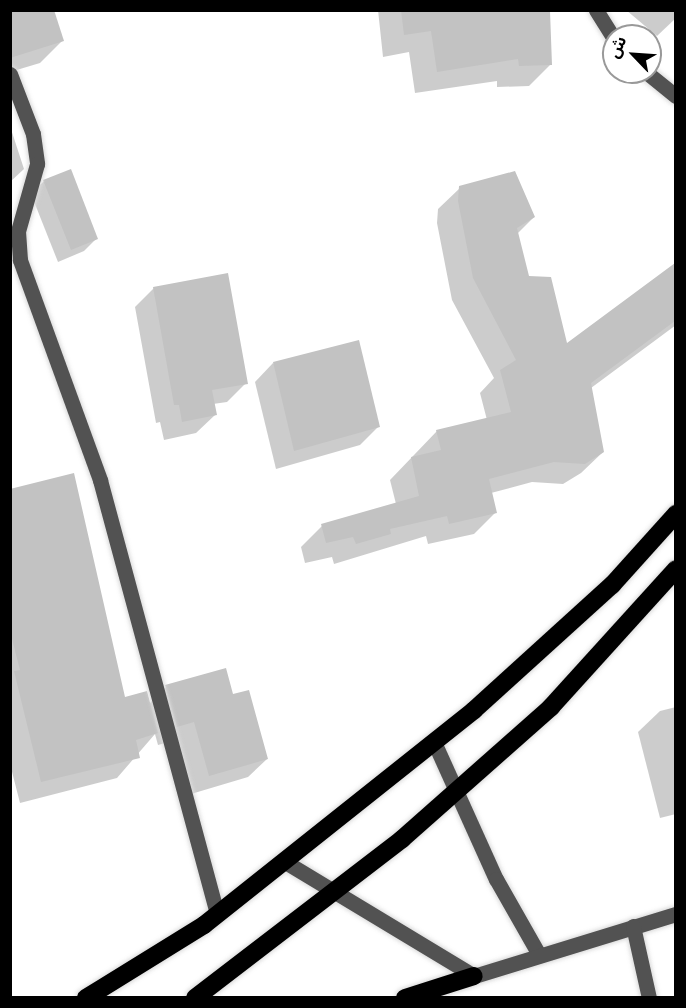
<!DOCTYPE html>
<meta charset="utf-8">
<style>
body{margin:0}
#map{position:relative;width:686px;height:1008px;overflow:hidden;background:#fff;font-family:Karla,"Noto Sans Arabic",sans-serif}
div>[style]{position:absolute}
[style*='--x']{left:calc(var(--x)*1px);top:calc(var(--y)*1px);width:calc(var(--w)*1px);rotate:calc(var(--a)*1deg)}
.shadow>*{inset:0;background:#0003}
.building>*{inset:0;background:#c2c2c2}
.roads{filter:drop-shadow(0 0 2px #dbdbdb) drop-shadow(0 0 2px #dbdbdb)}
.minor>*{height:15px;margin:-7.5px;padding:0 7.5px;transform-origin:7.5px;border-radius:7.5px;background:#525252}
.highway>*{height:18px;margin:-9px;padding:0 9px;transform-origin:9px;border-radius:9px;background:#000}
span{translate:-50% -50%;white-space:nowrap;text-align:center;line-height:1.15;-webkit-text-stroke:5px #fff;paint-order:stroke}
.frame{position:absolute;inset:0;border:12px solid #000;pointer-events:none}
.north{position:absolute;left:602px;top:24px;width:60px;height:60px;box-sizing:border-box;background:#fff;border:2px solid #999;border-radius:50%;rotate:295deg;font-size:16px;font-weight:700;line-height:24px;text-align:center;color:#000}
.north::after{content:'';display:block;margin:auto;width:21px;height:27px;background:#000;clip-path:polygon(50% 0,100% 100%,50% 72%,0 100%)}
</style>
<div id="map">
<div class="shadow">
<i style="clip-path:polygon(10px 10px,62px 41px,40px 63px,10px 72px)"></i>
<i style="clip-path:polygon(378px 10px,494px 10px,551px 64px,529px 86px,497px 87px,497px 81px,415px 93px,409px 52px,383px 57px)"></i>
<i style="clip-path:polygon(626px 10px,676px 10px,676px 18px,657px 36px)"></i>
<i style="clip-path:polygon(10px 126px,24px 169px,10px 182px)"></i>
<i style="clip-path:polygon(44px 181px,97px 238px,84px 251px,58px 262px,31px 194px)"></i>
<i style="clip-path:polygon(460px 188px,534px 217px,517px 234px,528px 277px,567px 346px,676px 265px,676px 325px,591px 388px,603px 452px,581px 473px,563px 484px,532px 482px,491px 493px,495px 513px,474px 534px,428px 544px,426px 536px,334px 564px,332px 557px,305px 563px,301px 547px,322px 526px,396px 504px,390px 480px,437px 431px,487px 420px,480px 393px,494px 378px,452px 300px,437px 223px,438px 209px)"></i>
<i style="clip-path:polygon(154px 288px,246px 383px,227px 402px,213px 404px,215px 415px,196px 433px,164px 440px,160px 422px,156px 423px,135px 307px)"></i>
<i style="clip-path:polygon(273px 363px,378px 427px,360px 445px,276px 469px,255px 382px)"></i>
<i style="clip-path:polygon(10px 491px,124px 699px,149px 704px,166px 687px,232px 696px,267px 759px,248px 777px,191px 794px,176px 740px,158px 745px,155px 734px,117px 778px,20px 803px,10px 764px)"></i>
<i style="clip-path:polygon(676px 707px,676px 814px,660px 818px,638px 732px,660px 711px)"></i>
</div>
<div class="building">
<i style="clip-path:polygon(10px 10px,54px 10px,64px 41px,10px 58px)"></i>
<i style="clip-path:polygon(401px 10px,550px 11px,552px 65px,519px 66px,518px 59px,437px 72px,431px 31px,404px 35px)"></i>
<i style="clip-path:polygon(71px 169px,98px 239px,71px 250px,43px 180px)"></i>
<i style="clip-path:polygon(515px 171px,535px 217px,517px 228px,529px 276px,551px 277px,567px 343px,675px 263px,675px 321px,591px 383px,604px 452px,585px 464px,554px 462px,489px 479px,497px 513px,449px 524px,447px 516px,390px 529px,391px 534px,356px 544px,353px 537px,326px 543px,321px 524px,419px 496px,411px 457px,441px 450px,436px 430px,511px 412px,500px 370px,516px 360px,473px 278px,458px 201px,459px 186px)"></i>
<i style="clip-path:polygon(228px 273px,248px 384px,212px 390px,217px 415px,182px 422px,179px 405px,174px 405px,153px 287px)"></i>
<i style="clip-path:polygon(359px 340px,380px 427px,294px 451px,273px 362px)"></i>
<i style="clip-path:polygon(74px 473px,125px 697px,147px 691px,158px 733px,136px 740px,140px 758px,41px 782px,14px 671px,20px 670px,10px 631px,10px 489px)"></i>
<i style="clip-path:polygon(226px 668px,233px 694px,249px 690px,268px 759px,209px 776px,194px 722px,177px 727px,165px 685px)"></i>
</div>
<div class="roads">
<div class="minor">
<i style="--x:596;--y:10;--w:34;--a:58"></i>
<i style="--x:646;--y:72;--w:38;--a:39"></i>
<i style="--x:10;--y:74;--w:64;--a:69"></i>
<i style="--x:33;--y:134;--w:30;--a:82"></i>
<i style="--x:37;--y:164;--w:70;--a:105.8"></i>
<i style="--x:18;--y:231;--w:29;--a:86"></i>
<i style="--x:20;--y:260;--w:234;--a:70"></i>
<i style="--x:100;--y:480;--w:450;--a:74.9"></i>
<i style="--x:434;--y:742;--w:150;--a:65.7"></i>
<i style="--x:496;--y:879;--w:85;--a:60.4"></i>
<i style="--x:287;--y:863;--w:218;--a:31.1"></i>
<i style="--x:474;--y:976;--w:211;--a:-17.1"></i>
<i style="--x:633;--y:926;--w:74;--a:77.5"></i>
</div>
<div class="highway">
<i style="--x:86;--y:998;--w:139;--a:-31.7"></i>
<i style="--x:204;--y:925;--w:345;--a:-38.5"></i>
<i style="--x:474;--y:710;--w:186;--a:-42.2"></i>
<i style="--x:612;--y:585;--w:96;--a:-48"></i>
<i style="--x:195;--y:998;--w:261;--a:-37.5"></i>
<i style="--x:402;--y:839;--w:199;--a:-41.5"></i>
<i style="--x:551;--y:707;--w:186;--a:-47.8"></i>
<i style="--x:405;--y:998;--w:72;--a:-17.7"></i>
</div>
</div>
<div class="frame"></div>
<div class="north">ش</div>
</div>
